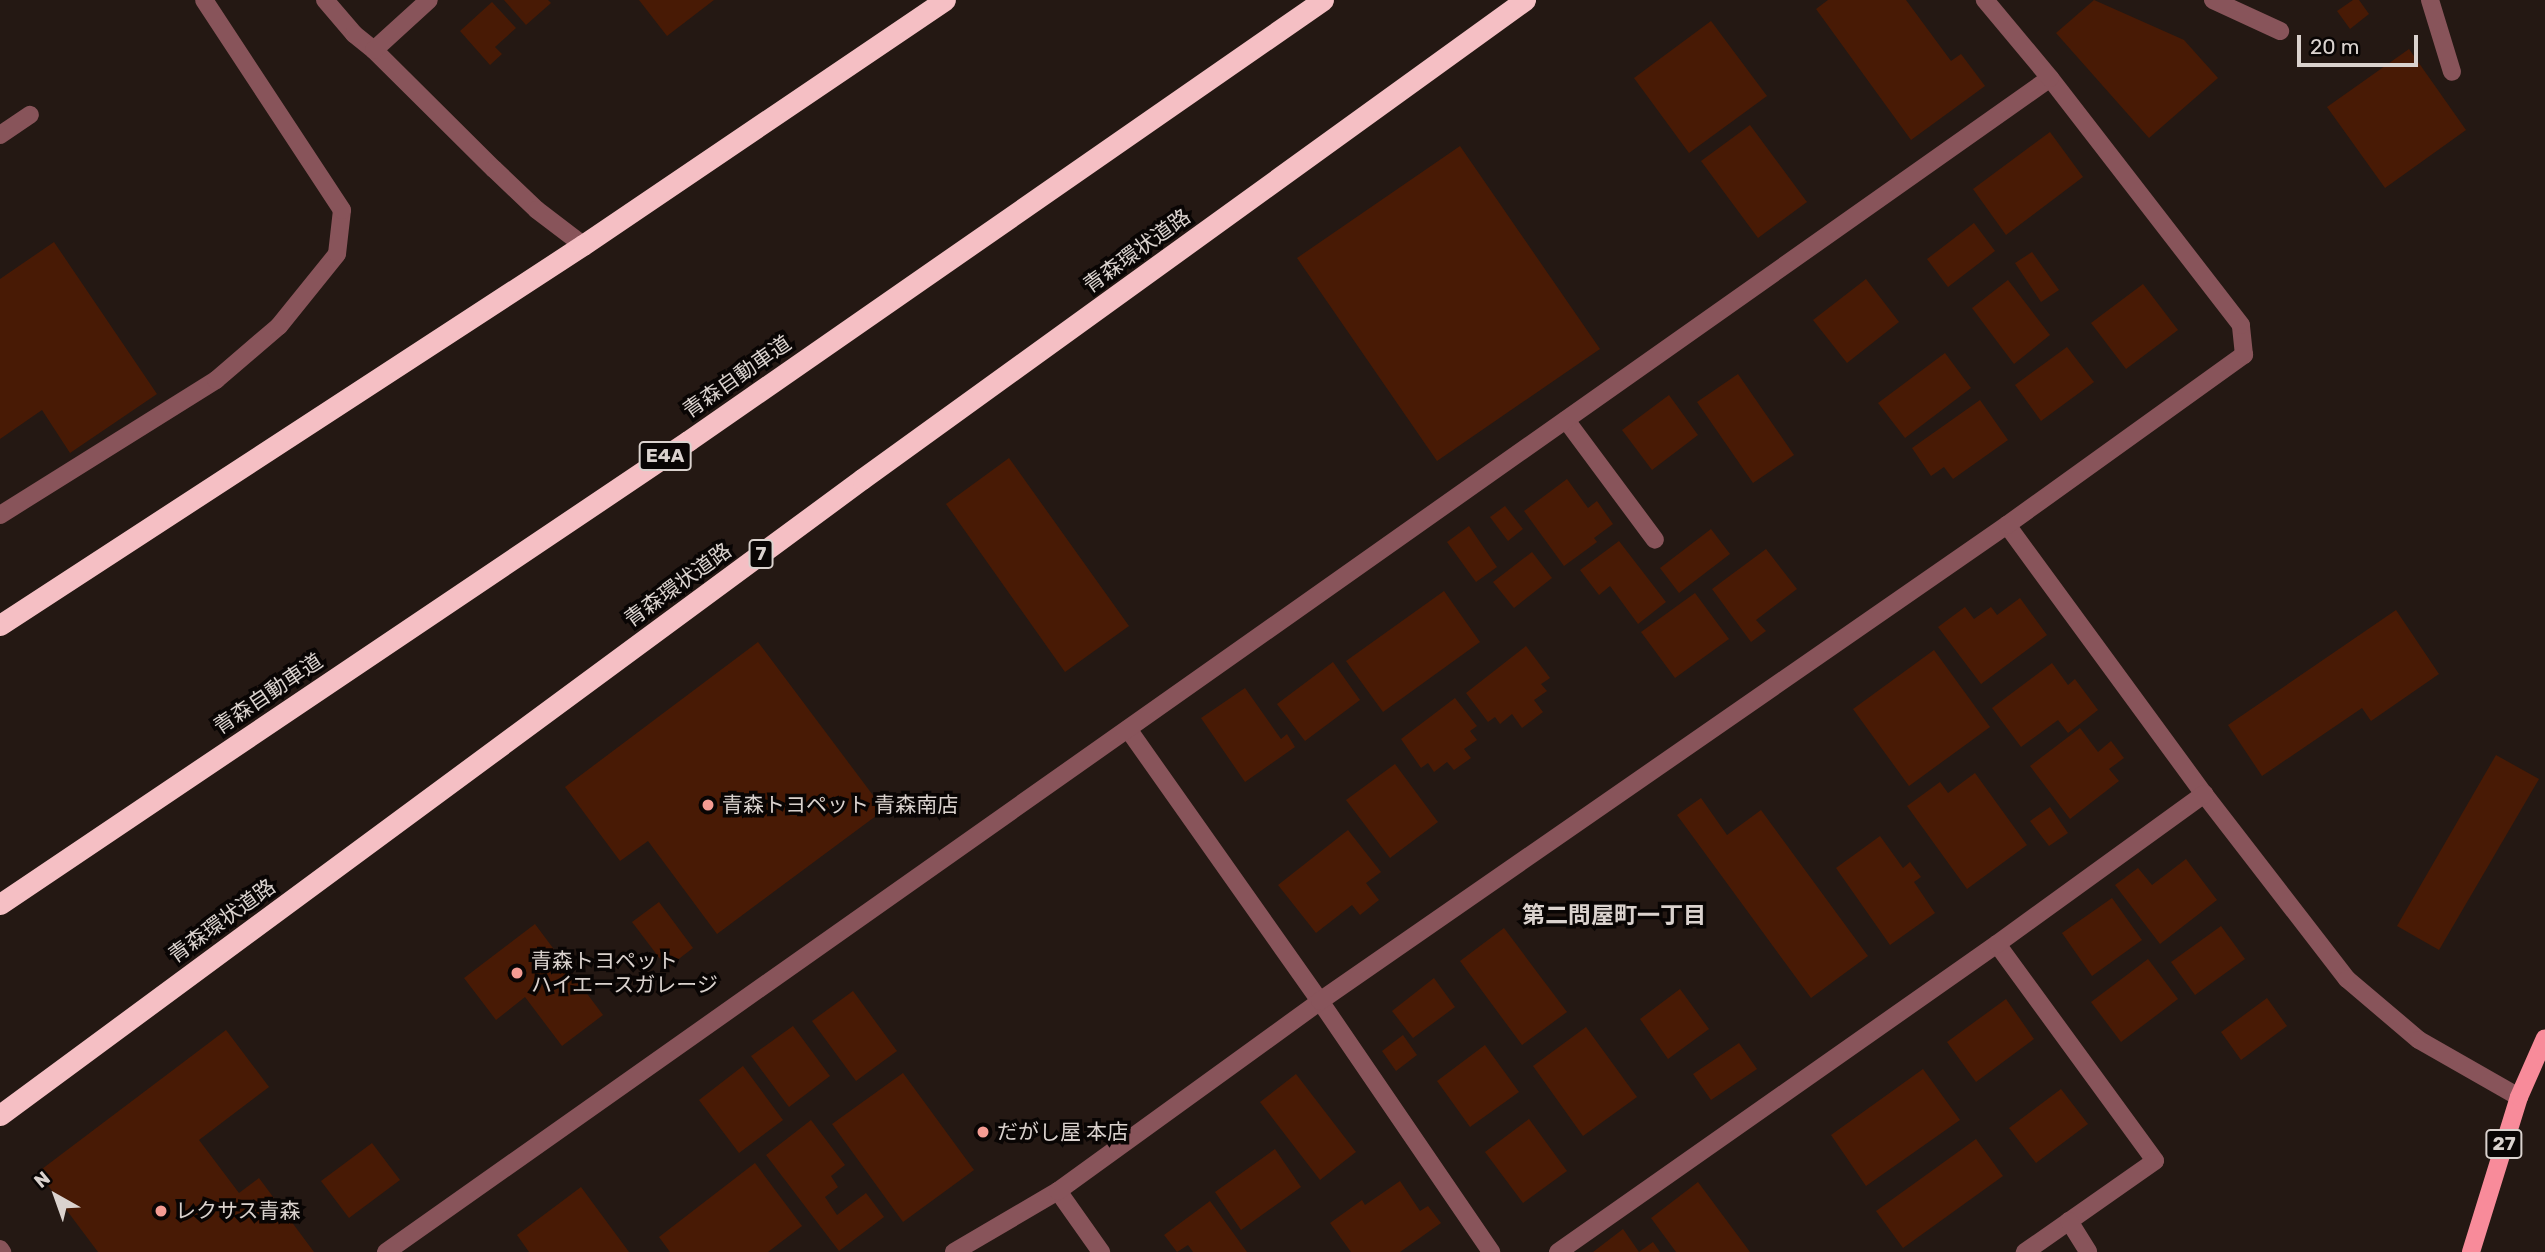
<!DOCTYPE html>
<meta charset="utf-8">
<style>
body{margin:0}
#map{position:relative;width:2545px;height:1252px;overflow:hidden;background:#241813;font-family:Rubik,"Noto Sans JP",sans-serif}
div>[style]{position:absolute}
[style*='--x']{left:calc(var(--x)*1px);top:calc(var(--y)*1px);width:calc(var(--w)*1px);rotate:calc(var(--a)*1deg)}
.building>*{inset:0;background:#481a05}
.minor>*{height:18px;margin:-9px;padding:0 9px;transform-origin:9px;border-radius:9px;background:#88545a}
.major>*{height:18px;margin:-9px;padding:0 9px;transform-origin:9px;border-radius:9px;background:#f88b9a}
.highway>*{height:21px;margin:-10.5px;padding:0 10.5px;transform-origin:10.5px;border-radius:10.5px;background:#f5bfc4}
.dots>*{width:19px;height:19px;translate:-50% -50%;box-sizing:border-box;border:4px solid #090504;border-radius:50%}
span{translate:-50% -50%;white-space:nowrap;text-align:center;line-height:1.15;-webkit-text-stroke:7px #090504;paint-order:stroke}
.shield-label span{padding:2px 5px;background:#090504;border:2px solid;border-radius:5px;-webkit-text-stroke-width:0}
.shield-label{font-size:19px;color:#dad2ce;font-weight:700}
.street-label{font-size:21px;color:#dad2ce}
.poi-label{font-size:21px;color:#dad2ce}
.left{translate:0 -50%;text-align:left}
.neighbourhood-label{font-size:23px;color:#dad2ce;font-weight:700}
.north{position:absolute;left:21px;top:1161px;width:70px;height:70px;-webkit-text-stroke:5px #090504;paint-order:stroke;rotate:320deg;font-size:19px;font-weight:700;line-height:28px;text-align:center;color:#dad2ce}
.north::after{content:'';display:block;margin:auto;width:24px;height:32px;background:#dad2ce;clip-path:polygon(50% 0,100% 100%,50% 72%,0 100%)}
.scale{position:absolute;left:2297px;top:35px;width:121px;height:32px;box-sizing:border-box;border:4px solid #dad2ce;border-top:0;padding-left:9px;font-size:21px;line-height:24px;white-space:nowrap;color:#dad2ce;-webkit-text-stroke:5px #090504;paint-order:stroke}
</style>
<div id="map">
<div class="building">
<i style="clip-path:polygon(504px 0,548px 0,551px 3px,526px 25px)"></i>
<i style="clip-path:polygon(639px 0,714px 0,667px 36px)"></i>
<i style="clip-path:polygon(1828px 0,1906px 0,1951px 61px,1961px 54px,1985px 86px,1911px 140px,1816px 9px)"></i>
<i style="clip-path:polygon(2094px 0,2184px 40px,2218px 78px,2149px 138px,2056px 33px)"></i>
<i style="clip-path:polygon(2353px 0,2359px 0,2369px 14px,2350px 29px,2337px 11px)"></i>
<i style="clip-path:polygon(492px 2px,516px 28px,495px 47px,502px 54px,490px 65px,460px 31px)"></i>
<i style="clip-path:polygon(1711px 21px,1767px 96px,1689px 153px,1634px 78px)"></i>
<i style="clip-path:polygon(2409px 49px,2466px 130px,2385px 188px,2327px 107px)"></i>
<i style="clip-path:polygon(1750px 125px,1807px 202px,1758px 238px,1701px 161px)"></i>
<i style="clip-path:polygon(2050px 132px,2083px 177px,2006px 235px,1973px 189px)"></i>
<i style="clip-path:polygon(1460px 146px,1600px 349px,1437px 461px,1297px 258px)"></i>
<i style="clip-path:polygon(1974px 223px,1995px 251px,1948px 287px,1927px 259px)"></i>
<i style="clip-path:polygon(54px 242px,157px 394px,70px 453px,42px 410px,0 439px,0 279px)"></i>
<i style="clip-path:polygon(2032px 252px,2059px 290px,2041px 302px,2015px 263px)"></i>
<i style="clip-path:polygon(1866px 279px,1899px 322px,1847px 363px,1813px 320px)"></i>
<i style="clip-path:polygon(2008px 280px,2050px 335px,2014px 364px,1972px 308px)"></i>
<i style="clip-path:polygon(2143px 284px,2178px 330px,2126px 369px,2091px 323px)"></i>
<i style="clip-path:polygon(2067px 347px,2094px 382px,2041px 421px,2015px 385px)"></i>
<i style="clip-path:polygon(1945px 353px,1971px 388px,1905px 438px,1878px 403px)"></i>
<i style="clip-path:polygon(1738px 374px,1794px 455px,1753px 483px,1697px 402px)"></i>
<i style="clip-path:polygon(1669px 395px,1698px 435px,1652px 470px,1622px 430px)"></i>
<i style="clip-path:polygon(1980px 400px,2008px 440px,1953px 479px,1944px 467px,1931px 476px,1912px 448px)"></i>
<i style="clip-path:polygon(1009px 458px,1129px 626px,1065px 672px,946px 504px)"></i>
<i style="clip-path:polygon(1567px 479px,1588px 508px,1597px 501px,1613px 524px,1594px 538px,1597px 542px,1564px 566px,1524px 511px)"></i>
<i style="clip-path:polygon(1505px 506px,1523px 529px,1508px 541px,1490px 517px)"></i>
<i style="clip-path:polygon(1469px 526px,1497px 567px,1476px 582px,1447px 542px)"></i>
<i style="clip-path:polygon(1711px 529px,1730px 554px,1679px 593px,1660px 568px)"></i>
<i style="clip-path:polygon(1619px 541px,1666px 602px,1638px 624px,1610px 586px,1599px 595px,1580px 570px)"></i>
<i style="clip-path:polygon(1766px 549px,1797px 589px,1756px 620px,1766px 631px,1751px 642px,1712px 589px)"></i>
<i style="clip-path:polygon(1532px 552px,1552px 578px,1514px 608px,1493px 582px)"></i>
<i style="clip-path:polygon(1444px 591px,1480px 642px,1383px 712px,1346px 661px)"></i>
<i style="clip-path:polygon(1695px 593px,1729px 639px,1675px 678px,1641px 632px)"></i>
<i style="clip-path:polygon(2020px 598px,2047px 635px,1981px 684px,1938px 627px,1965px 607px,1974px 619px,1991px 607px,1997px 615px)"></i>
<i style="clip-path:polygon(2396px 610px,2439px 674px,2371px 721px,2362px 708px,2262px 776px,2228px 725px)"></i>
<i style="clip-path:polygon(758px 642px,884px 810px,717px 934px,648px 841px,620px 861px,565px 787px)"></i>
<i style="clip-path:polygon(1526px 646px,1550px 678px,1541px 684px,1547px 691px,1534px 700px,1543px 712px,1522px 728px,1512px 714px,1500px 724px,1495px 717px,1488px 722px,1466px 693px)"></i>
<i style="clip-path:polygon(1934px 650px,1990px 727px,1909px 786px,1853px 709px)"></i>
<i style="clip-path:polygon(1333px 662px,1360px 700px,1305px 741px,1277px 704px)"></i>
<i style="clip-path:polygon(2052px 663px,2068px 685px,2075px 679px,2098px 710px,2068px 733px,2058px 720px,2021px 747px,1992px 708px)"></i>
<i style="clip-path:polygon(1245px 688px,1281px 739px,1287px 734px,1295px 747px,1245px 782px,1201px 718px)"></i>
<i style="clip-path:polygon(1455px 698px,1477px 726px,1470px 731px,1477px 740px,1464px 749px,1471px 758px,1454px 770px,1447px 762px,1434px 772px,1428px 763px,1421px 768px,1401px 739px)"></i>
<i style="clip-path:polygon(2080px 728px,2098px 752px,2111px 741px,2124px 758px,2109px 769px,2119px 781px,2070px 819px,2030px 766px)"></i>
<i style="clip-path:polygon(2496px 755px,2539px 779px,2439px 950px,2397px 926px)"></i>
<i style="clip-path:polygon(1395px 764px,1438px 822px,1390px 858px,1346px 800px)"></i>
<i style="clip-path:polygon(1975px 773px,2027px 845px,1967px 889px,1907px 806px,1940px 782px,1948px 793px)"></i>
<i style="clip-path:polygon(1701px 798px,1727px 835px,1761px 810px,1868px 956px,1811px 998px,1677px 815px)"></i>
<i style="clip-path:polygon(2050px 807px,2068px 833px,2049px 846px,2030px 821px)"></i>
<i style="clip-path:polygon(1348px 830px,1381px 872px,1366px 883px,1379px 900px,1360px 915px,1352px 905px,1316px 933px,1278px 885px)"></i>
<i style="clip-path:polygon(1880px 836px,1903px 868px,1910px 862px,1921px 877px,1914px 882px,1935px 913px,1890px 945px,1836px 868px)"></i>
<i style="clip-path:polygon(2186px 859px,2217px 900px,2160px 944px,2115px 885px,2138px 868px,2152px 885px)"></i>
<i style="clip-path:polygon(2112px 898px,2142px 940px,2092px 976px,2062px 933px)"></i>
<i style="clip-path:polygon(659px 902px,693px 948px,667px 968px,632px 922px)"></i>
<i style="clip-path:polygon(535px 924px,603px 1015px,562px 1046px,525px 997px,496px 1020px,464px 978px)"></i>
<i style="clip-path:polygon(2221px 926px,2245px 959px,2195px 995px,2171px 962px)"></i>
<i style="clip-path:polygon(1504px 928px,1567px 1012px,1522px 1045px,1460px 961px)"></i>
<i style="clip-path:polygon(2148px 959px,2178px 999px,2121px 1042px,2091px 1002px)"></i>
<i style="clip-path:polygon(1434px 978px,1455px 1007px,1413px 1038px,1392px 1011px)"></i>
<i style="clip-path:polygon(1680px 989px,1709px 1029px,1668px 1059px,1640px 1019px)"></i>
<i style="clip-path:polygon(853px 991px,897px 1051px,856px 1081px,812px 1021px)"></i>
<i style="clip-path:polygon(2267px 998px,2287px 1026px,2241px 1060px,2221px 1032px)"></i>
<i style="clip-path:polygon(2006px 999px,2034px 1039px,1976px 1082px,1947px 1042px)"></i>
<i style="clip-path:polygon(793px 1026px,830px 1076px,789px 1107px,751px 1056px)"></i>
<i style="clip-path:polygon(1586px 1027px,1637px 1097px,1583px 1136px,1533px 1066px)"></i>
<i style="clip-path:polygon(226px 1030px,269px 1087px,199px 1140px,239px 1193px,259px 1178px,314px 1252px,98px 1252px,38px 1172px)"></i>
<i style="clip-path:polygon(1403px 1035px,1417px 1055px,1396px 1071px,1382px 1051px)"></i>
<i style="clip-path:polygon(1739px 1043px,1757px 1069px,1711px 1100px,1693px 1074px)"></i>
<i style="clip-path:polygon(1485px 1045px,1519px 1092px,1470px 1127px,1437px 1081px)"></i>
<i style="clip-path:polygon(743px 1066px,783px 1120px,739px 1153px,699px 1100px)"></i>
<i style="clip-path:polygon(1923px 1069px,1960px 1120px,1866px 1186px,1831px 1135px)"></i>
<i style="clip-path:polygon(903px 1073px,974px 1170px,903px 1222px,832px 1124px)"></i>
<i style="clip-path:polygon(1296px 1074px,1356px 1152px,1320px 1180px,1260px 1102px)"></i>
<i style="clip-path:polygon(2061px 1089px,2088px 1124px,2036px 1163px,2009px 1128px)"></i>
<i style="clip-path:polygon(1529px 1119px,1567px 1171px,1523px 1203px,1485px 1152px)"></i>
<i style="clip-path:polygon(811px 1120px,845px 1165px,831px 1176px,838px 1187px,825px 1197px,837px 1215px,866px 1193px,884px 1217px,839px 1251px,766px 1155px)"></i>
<i style="clip-path:polygon(1976px 1139px,2003px 1176px,1903px 1248px,1876px 1211px)"></i>
<i style="clip-path:polygon(372px 1143px,400px 1180px,349px 1218px,321px 1181px)"></i>
<i style="clip-path:polygon(1275px 1149px,1301px 1187px,1241px 1230px,1215px 1192px)"></i>
<i style="clip-path:polygon(755px 1163px,802px 1226px,768px 1252px,670px 1252px,659px 1237px)"></i>
<i style="clip-path:polygon(1400px 1181px,1420px 1211px,1428px 1206px,1441px 1223px,1400px 1252px,1351px 1252px,1330px 1223px,1362px 1200px,1365px 1205px)"></i>
<i style="clip-path:polygon(1698px 1182px,1750px 1252px,1676px 1252px,1651px 1218px)"></i>
<i style="clip-path:polygon(581px 1187px,629px 1252px,529px 1252px,517px 1235px)"></i>
<i style="clip-path:polygon(1210px 1201px,1247px 1252px,1193px 1252px,1188px 1245px,1177px 1252px,1164px 1235px)"></i>
<i style="clip-path:polygon(1623px 1229px,1639px 1252px,1653px 1242px,1660px 1252px,1593px 1252px)"></i>
</div>
<div class="minor">
<i style="--x:325;--y:0;--w:45;--a:49.5"></i>
<i style="--x:354;--y:34;--w:26;--a:39"></i>
<i style="--x:374;--y:50;--w:169;--a:44.8"></i>
<i style="--x:494;--y:169;--w:59;--a:43.6"></i>
<i style="--x:537;--y:210;--w:58;--a:37.3"></i>
<i style="--x:2213;--y:0;--w:74;--a:24.8"></i>
<i style="--x:2430;--y:0;--w:75;--a:73"></i>
<i style="--x:374;--y:50;--w:74;--a:-42.3"></i>
<i style="--x:0;--y:135;--w:36;--a:-34"></i>
<i style="--x:1566;--y:420;--w:149;--a:53.4"></i>
<i style="--x:0;--y:515;--w:255;--a:-32"></i>
<i style="--x:216;--y:380;--w:83;--a:-40.6"></i>
<i style="--x:279;--y:326;--w:92;--a:-51.1"></i>
<i style="--x:337;--y:254;--w:44;--a:-83.5"></i>
<i style="--x:342;--y:210;--w:251;--a:-123.3"></i>
<i style="--x:2007;--y:525;--w:333;--a:53.8"></i>
<i style="--x:2204;--y:794;--w:234;--a:52.3"></i>
<i style="--x:2347;--y:979;--w:94;--a:40.3"></i>
<i style="--x:2419;--y:1040;--w:115;--a:29.7"></i>
<i style="--x:1128;--y:729;--w:333;--a:54.8"></i>
<i style="--x:1320;--y:1001;--w:304;--a:55.7"></i>
<i style="--x:1997;--y:944;--w:268;--a:53.9"></i>
<i style="--x:2155;--y:1161;--w:159;--a:145"></i>
<i style="--x:1058;--y:1191;--w:75;--a:54.8"></i>
<i style="--x:2069;--y:1221;--w:36;--a:58"></i>
<i style="--x:0;--y:1249;--w:4;--a:56"></i>
<i style="--x:386;--y:1252;--w:2036;--a:-35.2"></i>
<i style="--x:954;--y:1252;--w:121;--a:-30.4"></i>
<i style="--x:1058;--y:1191;--w:324;--a:-35.9"></i>
<i style="--x:1320;--y:1001;--w:836;--a:-34.72"></i>
<i style="--x:2007;--y:525;--w:292;--a:-35.7"></i>
<i style="--x:2244;--y:355;--w:30;--a:-96"></i>
<i style="--x:2241;--y:325;--w:312;--a:-127.7"></i>
<i style="--x:2050;--y:78;--w:102;--a:-129.8"></i>
<i style="--x:1558;--y:1252;--w:536;--a:-35.05"></i>
<i style="--x:1997;--y:944;--w:256;--a:-35.9"></i>
</div>
<div class="major">
<i style="--x:2471;--y:1252;--w:162;--a:-72.8"></i>
<i style="--x:2519;--y:1097;--w:64;--a:-66.2"></i>
</div>
<div class="highway">
<i style="--x:0;--y:625;--w:696;--a:-33.1"></i>
<i style="--x:583;--y:245;--w:437;--a:-34.1"></i>
<i style="--x:0;--y:904;--w:829;--a:-33.94"></i>
<i style="--x:688;--y:441;--w:773;--a:-34.78"></i>
<i style="--x:0;--y:1115;--w:1071;--a:-36.42"></i>
<i style="--x:862;--y:479;--w:818;--a:-35.85"></i>
</div>
<div class="dots">
<i style="left:708px;top:805px;background:#f59c93"></i>
<i style="left:517px;top:973px;background:#f59c93"></i>
<i style="left:983px;top:1132px;background:#f59c93"></i>
<i style="left:161px;top:1211px;background:#f59c93"></i>
</div>
<div class="shield-label">
<span style="left:665px;top:456px">E4A</span>
<span style="left:761px;top:554px">7</span>
<span style="left:2504px;top:1144px">27</span>
</div>
<div class="street-label">
<span style="left:1137px;top:251px;rotate:-36deg">青森環状道路</span>
<span style="left:737px;top:377px;rotate:-35deg">青森自動車道</span>
<span style="left:678px;top:585px;rotate:-36deg">青森環状道路</span>
<span style="left:268px;top:694px;rotate:-34deg">青森自動車道</span>
<span style="left:222px;top:921px;rotate:-36deg">青森環状道路</span>
</div>
<div class="poi-label">
<span class="left" style="left:722px;top:805px">青森トヨペット 青森南店</span>
<span class="left" style="left:531px;top:973px">青森トヨペット<br>ハイエースガレージ</span>
<span class="left" style="left:997px;top:1132px">だがし屋 本店</span>
<span class="left" style="left:175px;top:1211px">レクサス青森</span>
</div>
<div class="neighbourhood-label">
<span style="left:1614px;top:915px">第二問屋町一丁目</span>
</div>
<div class="north">N</div>
<div class="scale">20 m</div>
</div>
